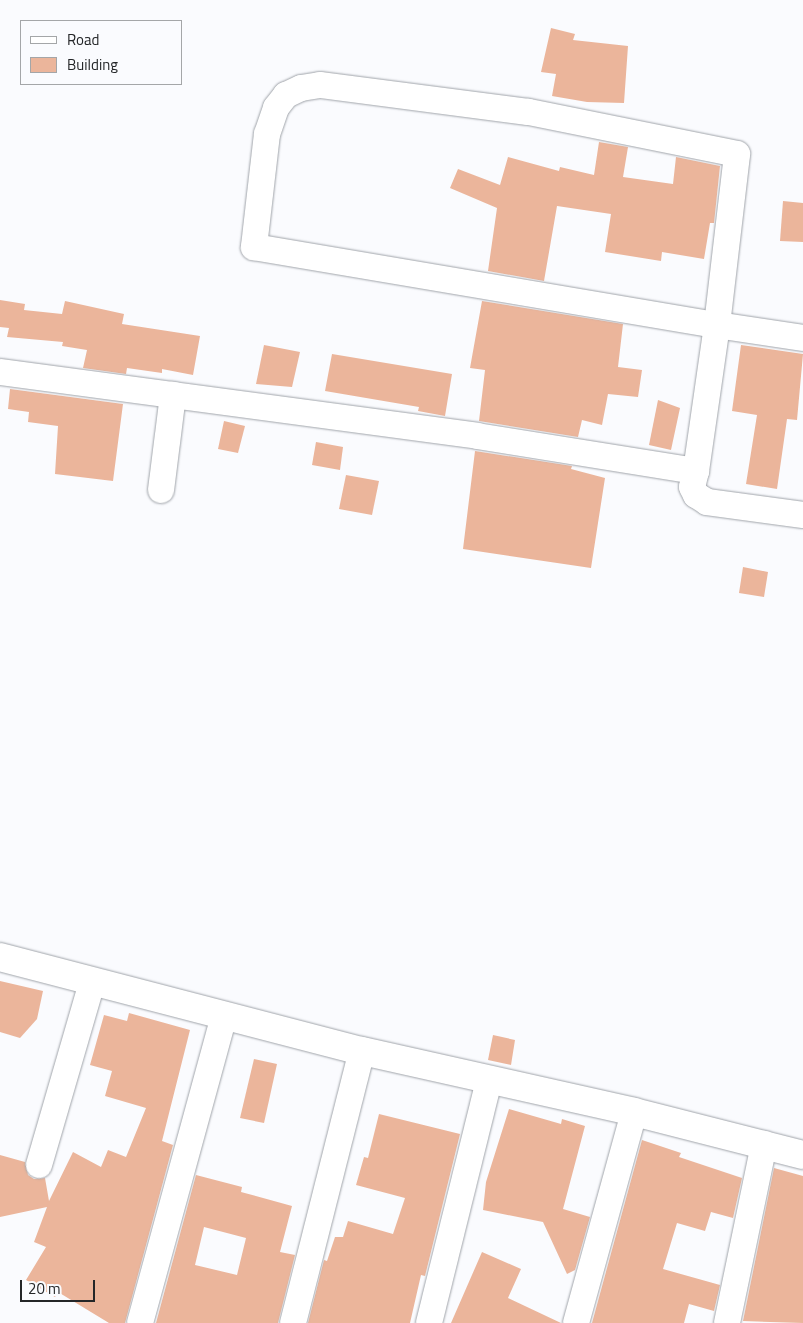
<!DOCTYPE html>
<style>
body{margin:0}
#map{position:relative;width:803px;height:1323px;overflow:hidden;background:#fafbfe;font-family:"Titillium Web",sans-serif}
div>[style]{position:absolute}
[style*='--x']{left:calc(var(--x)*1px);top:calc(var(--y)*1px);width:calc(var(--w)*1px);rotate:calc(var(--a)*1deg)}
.building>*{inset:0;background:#ebb59b}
.roads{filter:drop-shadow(0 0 1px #a0a4aa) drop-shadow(0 0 1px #a0a4aa)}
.street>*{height:26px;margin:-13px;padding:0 13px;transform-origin:13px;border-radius:13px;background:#fff}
.secondary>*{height:28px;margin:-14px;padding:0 14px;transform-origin:14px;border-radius:14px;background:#fff}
span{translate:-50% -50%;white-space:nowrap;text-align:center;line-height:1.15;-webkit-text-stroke:4px #fafbfe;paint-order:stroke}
.legend{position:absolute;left:20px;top:20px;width:162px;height:65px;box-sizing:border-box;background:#fafbfe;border:1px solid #a4a6a8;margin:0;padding:6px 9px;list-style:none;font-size:15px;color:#242628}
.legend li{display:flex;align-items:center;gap:10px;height:25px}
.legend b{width:25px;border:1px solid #a4a6a8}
.scale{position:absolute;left:20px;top:1280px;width:75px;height:22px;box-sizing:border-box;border:2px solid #242628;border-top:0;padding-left:6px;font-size:15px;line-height:18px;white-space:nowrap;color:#242628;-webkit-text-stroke:4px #fafbfe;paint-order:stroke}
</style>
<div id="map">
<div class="building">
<i style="clip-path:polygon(551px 28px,575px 34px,573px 40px,628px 46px,624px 103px,587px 102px,552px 96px,556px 74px,541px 72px)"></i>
<i style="clip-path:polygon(599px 142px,628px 147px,623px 177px,673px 184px,676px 157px,720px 166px,714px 223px,710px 223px,704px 259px,662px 252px,661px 261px,605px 252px,611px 214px,557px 206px,544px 281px,488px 271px,497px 208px,450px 188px,458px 169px,500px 185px,508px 157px,559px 171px,560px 167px,594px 175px)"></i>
<i style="clip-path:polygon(783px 201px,803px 203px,803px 242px,780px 241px)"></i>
<i style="clip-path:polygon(0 300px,25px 304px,24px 310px,62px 314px,65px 301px,124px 314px,122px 324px,200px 336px,193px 375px,162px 369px,162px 373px,127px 368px,126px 374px,83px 368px,87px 350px,62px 346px,63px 342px,7px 337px,9px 328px,0 327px)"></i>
<i style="clip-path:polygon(482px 301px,623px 324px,618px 367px,642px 370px,638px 397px,608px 394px,602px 425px,582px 420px,578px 437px,479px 421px,485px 370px,470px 368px)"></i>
<i style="clip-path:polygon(264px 345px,300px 352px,292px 387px,256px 384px)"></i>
<i style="clip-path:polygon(741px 345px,803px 354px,797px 420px,787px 419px,777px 489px,746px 484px,757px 415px,732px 411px)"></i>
<i style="clip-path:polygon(332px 354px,452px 374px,445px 416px,418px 411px,419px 407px,325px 391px)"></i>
<i style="clip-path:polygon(10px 389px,123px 404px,113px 481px,55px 474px,58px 426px,28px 422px,29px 412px,8px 409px)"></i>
<i style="clip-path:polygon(658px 400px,680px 408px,671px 450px,649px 445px)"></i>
<i style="clip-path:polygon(224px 421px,245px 426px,238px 453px,218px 449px)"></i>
<i style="clip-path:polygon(316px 442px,343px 447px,340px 470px,312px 465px)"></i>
<i style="clip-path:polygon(475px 451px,572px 466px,571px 469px,605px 478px,591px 568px,463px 549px)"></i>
<i style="clip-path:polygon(346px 475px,379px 481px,372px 515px,339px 509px)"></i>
<i style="clip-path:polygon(743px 567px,768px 572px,764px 597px,739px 593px)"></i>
<i style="clip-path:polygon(0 981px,43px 991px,37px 1019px,20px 1038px,0 1032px)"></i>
<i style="clip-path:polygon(129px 1013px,190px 1030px,162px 1141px,173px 1145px,125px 1323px,109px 1323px,58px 1292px,55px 1297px,26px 1280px,46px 1247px,34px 1242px,47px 1207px,0 1217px,0 1155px,25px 1162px,28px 1175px,34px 1179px,45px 1178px,49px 1201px,73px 1152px,101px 1167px,108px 1150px,126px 1157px,146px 1108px,105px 1096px,112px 1071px,90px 1065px,104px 1015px,127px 1021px)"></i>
<i style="clip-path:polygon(493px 1035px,515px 1040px,511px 1065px,488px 1060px)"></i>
<i style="clip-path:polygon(254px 1059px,277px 1064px,264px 1123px,240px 1118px)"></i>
<i style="clip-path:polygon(509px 1109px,561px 1124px,562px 1119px,585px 1126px,563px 1209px,590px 1217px,575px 1270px,567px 1274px,543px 1222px,483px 1210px,486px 1182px)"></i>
<i style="clip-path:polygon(379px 1114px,460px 1134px,425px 1276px,421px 1275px,410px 1323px,308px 1323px,324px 1260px,327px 1261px,335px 1237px,343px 1237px,348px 1221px,393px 1234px,405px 1198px,356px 1185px,364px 1157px,368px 1158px)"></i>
<i style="clip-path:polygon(642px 1140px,681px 1153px,679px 1157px,742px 1178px,733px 1218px,711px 1212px,705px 1231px,677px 1223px,663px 1269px,720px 1285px,714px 1311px,689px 1304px,684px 1323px,592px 1323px)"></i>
<i style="clip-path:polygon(774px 1168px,803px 1176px,803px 1323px,743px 1321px)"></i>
<i style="clip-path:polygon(evenodd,196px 1175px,242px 1187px,241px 1192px,292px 1206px,280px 1252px,295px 1255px,278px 1323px,156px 1323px,196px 1175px,204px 1227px,246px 1238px,237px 1275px,195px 1265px,204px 1227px)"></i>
<i style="clip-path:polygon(482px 1252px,521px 1269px,508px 1298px,561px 1323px,451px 1323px)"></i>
</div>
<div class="roads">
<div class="street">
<i style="--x:0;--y:372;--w:481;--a:7.6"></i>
<i style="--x:477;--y:436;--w:222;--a:9.1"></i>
<i style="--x:696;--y:471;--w:16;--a:104"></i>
<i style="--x:692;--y:487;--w:9;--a:63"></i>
<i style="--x:696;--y:495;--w:13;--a:32"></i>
<i style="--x:707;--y:502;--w:97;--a:7.7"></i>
<i style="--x:696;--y:471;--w:148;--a:-81.8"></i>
<i style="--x:717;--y:325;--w:172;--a:-83.3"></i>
<i style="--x:737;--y:154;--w:213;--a:-168.6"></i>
<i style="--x:528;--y:112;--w:210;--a:-172.6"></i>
<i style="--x:320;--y:85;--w:19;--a:171"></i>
<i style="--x:301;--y:88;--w:17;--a:155"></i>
<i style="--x:286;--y:95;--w:16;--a:128"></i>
<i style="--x:276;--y:108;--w:28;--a:109"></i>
<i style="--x:267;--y:134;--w:114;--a:96.6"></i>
<i style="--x:254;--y:247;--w:470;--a:9.6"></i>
<i style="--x:717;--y:325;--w:87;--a:8.6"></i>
<i style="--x:161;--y:490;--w:96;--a:-82.8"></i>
<i style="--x:39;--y:1165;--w:191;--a:-73.8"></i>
<i style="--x:140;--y:1323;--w:319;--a:-74.7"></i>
<i style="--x:293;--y:1323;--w:281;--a:-75.8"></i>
<i style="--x:429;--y:1323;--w:250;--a:-76.1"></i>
<i style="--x:576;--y:1323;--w:219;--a:-74.6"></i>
<i style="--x:727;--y:1323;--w:183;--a:-78.3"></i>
</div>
<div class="secondary">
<i style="--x:0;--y:957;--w:374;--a:14.6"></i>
<i style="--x:362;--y:1051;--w:279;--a:12.6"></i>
<i style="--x:634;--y:1112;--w:174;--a:14.3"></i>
</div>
</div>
<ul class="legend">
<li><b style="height:6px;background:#fff"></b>Road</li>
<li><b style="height:14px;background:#ebb59b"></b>Building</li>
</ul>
<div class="scale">20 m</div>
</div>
